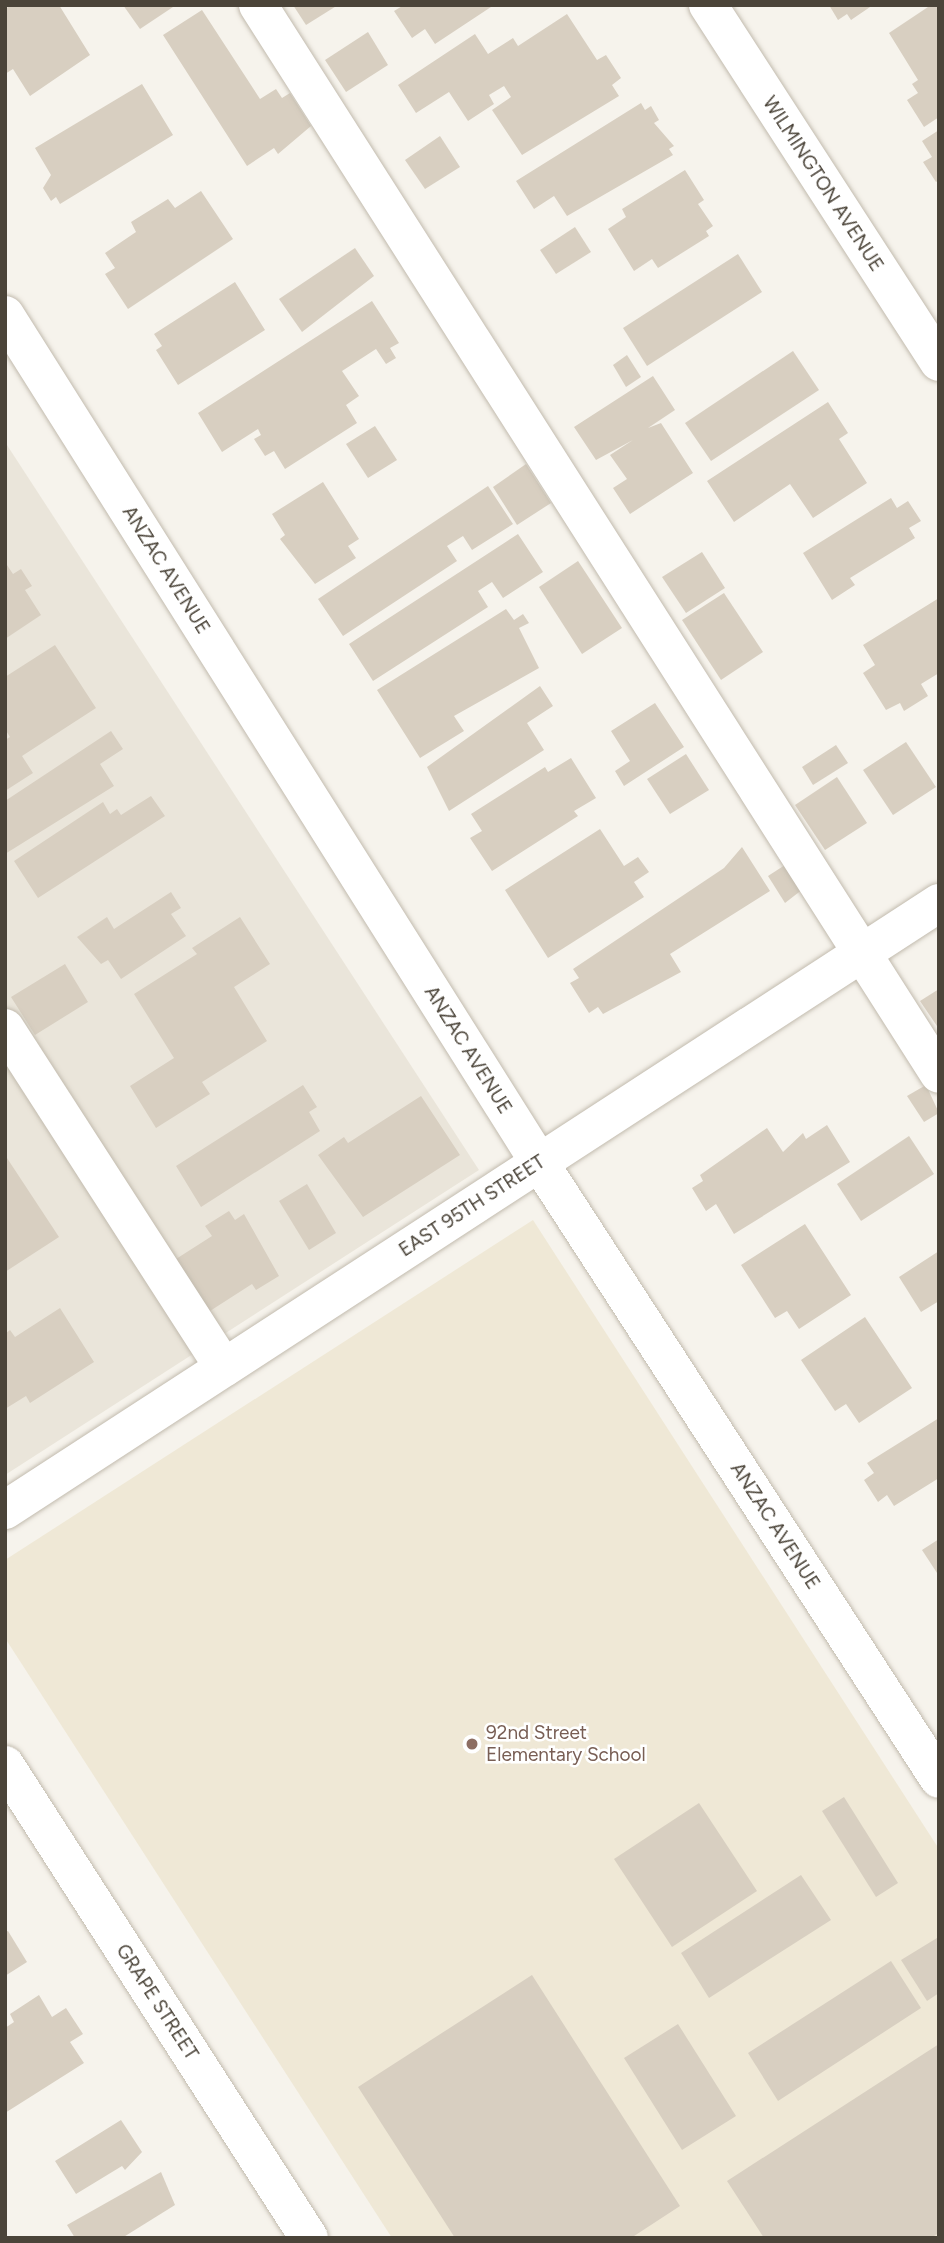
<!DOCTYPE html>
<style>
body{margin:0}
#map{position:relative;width:944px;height:2243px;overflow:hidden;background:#f6f3ec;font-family:Figtree,sans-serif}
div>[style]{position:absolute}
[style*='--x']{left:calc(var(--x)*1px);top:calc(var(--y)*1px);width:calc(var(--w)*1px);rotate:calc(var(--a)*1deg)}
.residential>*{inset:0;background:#eae5da}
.education>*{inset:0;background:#efe8d6}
.building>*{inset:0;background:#d8cfc1}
.roads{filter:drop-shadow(0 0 2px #c2bbae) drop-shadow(0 0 2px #c2bbae)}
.minor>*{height:38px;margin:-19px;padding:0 19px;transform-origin:19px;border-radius:19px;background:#fff}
.dots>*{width:19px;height:19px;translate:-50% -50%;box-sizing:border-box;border:4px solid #fff;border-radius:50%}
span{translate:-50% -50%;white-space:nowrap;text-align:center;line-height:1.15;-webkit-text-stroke:5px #fff;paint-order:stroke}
.street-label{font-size:19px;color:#4b4439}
.education-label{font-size:19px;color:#785e54}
.left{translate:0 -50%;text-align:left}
.frame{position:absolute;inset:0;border:7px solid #4b4439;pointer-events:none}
</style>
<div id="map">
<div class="residential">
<i style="clip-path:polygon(5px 442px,479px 1170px,5px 1475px)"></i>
</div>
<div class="education">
<i style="clip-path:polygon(533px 1220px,939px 1849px,939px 2238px,392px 2238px,5px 1638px,5px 1560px)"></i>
</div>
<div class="building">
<i style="clip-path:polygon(11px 5px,59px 5px,90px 55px,30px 96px,13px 69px,5px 74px,5px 9px)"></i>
<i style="clip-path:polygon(123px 5px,176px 5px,140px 29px)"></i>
<i style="clip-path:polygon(293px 5px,338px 5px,306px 25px)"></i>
<i style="clip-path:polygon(404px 5px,494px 5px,435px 44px,425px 29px,412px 38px,394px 11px)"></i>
<i style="clip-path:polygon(829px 5px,873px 5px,851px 20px,847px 14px,838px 20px)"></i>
<i style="clip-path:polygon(931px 5px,939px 5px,939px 117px,924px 127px,907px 100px,918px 93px,912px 84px,918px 80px,889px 33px)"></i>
<i style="clip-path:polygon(202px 10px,260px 99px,276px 89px,282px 98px,290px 93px,311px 126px,278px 154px,274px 148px,247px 166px,163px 35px)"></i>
<i style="clip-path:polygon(567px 14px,597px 60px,606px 55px,621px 78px,612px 85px,619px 96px,522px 155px,492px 110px,511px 97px,504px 86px,489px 95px,494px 104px,468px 121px,449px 92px,416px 113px,398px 85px,475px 34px,488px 54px,513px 38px,518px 46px)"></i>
<i style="clip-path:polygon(368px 32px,388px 65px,346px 92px,325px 60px)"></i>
<i style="clip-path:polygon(142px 84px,173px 135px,60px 204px,56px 197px,51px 201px,43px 188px,51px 175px,35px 148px)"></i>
<i style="clip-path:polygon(641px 103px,645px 110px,651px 106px,659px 120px,654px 123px,674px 146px,669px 149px,673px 155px,567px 216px,554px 196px,534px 209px,516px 181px)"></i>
<i style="clip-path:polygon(939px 130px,939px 180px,936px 182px,923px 162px,932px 157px,922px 141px)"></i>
<i style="clip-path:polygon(440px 136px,460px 167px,425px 189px,405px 160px)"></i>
<i style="clip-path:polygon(685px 170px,704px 200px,698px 204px,713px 226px,706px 231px,709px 236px,658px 268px,652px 259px,634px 271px,608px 229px,626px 217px,622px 209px)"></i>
<i style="clip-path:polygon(201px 191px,233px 239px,128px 309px,105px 274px,115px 268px,105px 253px,136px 232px,131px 222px,168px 199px,175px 208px)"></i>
<i style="clip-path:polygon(575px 227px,591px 252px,556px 274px,540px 250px)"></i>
<i style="clip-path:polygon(355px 248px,374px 276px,302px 332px,279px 299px)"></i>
<i style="clip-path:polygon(738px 254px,762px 292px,647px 366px,623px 328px)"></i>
<i style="clip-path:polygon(235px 282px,265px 330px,178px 385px,156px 350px,162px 346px,154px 334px)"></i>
<i style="clip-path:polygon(372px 301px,399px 343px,390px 348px,396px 358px,386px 364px,376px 349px,342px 371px,359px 396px,346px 405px,357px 423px,285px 469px,274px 451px,265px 456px,254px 439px,261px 435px,258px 429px,222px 452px,198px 413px)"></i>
<i style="clip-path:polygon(793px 351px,819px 390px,711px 461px,685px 423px)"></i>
<i style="clip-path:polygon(627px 355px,641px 377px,626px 387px,613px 365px)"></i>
<i style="clip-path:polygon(653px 376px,675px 410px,648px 428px,661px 423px,693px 473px,630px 514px,613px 488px,627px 479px,610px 455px,633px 440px,596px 460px,574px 427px)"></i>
<i style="clip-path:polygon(828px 402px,848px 433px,839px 439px,867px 483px,813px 518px,790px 484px,734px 522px,707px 481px)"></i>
<i style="clip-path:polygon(375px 426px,397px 460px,368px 478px,346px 444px)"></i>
<i style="clip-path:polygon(526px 464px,551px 503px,517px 525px,493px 487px)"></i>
<i style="clip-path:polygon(323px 482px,359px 539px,348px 546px,356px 558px,315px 584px,280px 539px,285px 535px,272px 514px)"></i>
<i style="clip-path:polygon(488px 486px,513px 524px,472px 550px,463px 536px,447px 546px,457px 561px,343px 636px,318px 599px)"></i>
<i style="clip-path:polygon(891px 498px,897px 508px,908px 501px,921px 521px,909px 528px,915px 538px,850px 578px,855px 585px,832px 600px,803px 553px)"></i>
<i style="clip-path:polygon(518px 534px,543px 572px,503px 598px,492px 582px,478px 591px,488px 607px,373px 681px,349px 644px)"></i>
<i style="clip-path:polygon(702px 552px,725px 588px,686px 613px,662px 577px)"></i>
<i style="clip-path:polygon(578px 561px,622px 628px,582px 654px,539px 587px)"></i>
<i style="clip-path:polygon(5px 562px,13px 574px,21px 569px,32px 586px,25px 590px,41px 615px,5px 639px)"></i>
<i style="clip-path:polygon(724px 593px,763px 652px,721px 680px,682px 620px)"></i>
<i style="clip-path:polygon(939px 598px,939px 673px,921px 684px,928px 696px,904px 711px,900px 703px,886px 710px,863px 673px,875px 665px,863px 645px)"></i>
<i style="clip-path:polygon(506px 609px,514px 620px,523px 614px,529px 623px,519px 628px,539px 668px,454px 716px,464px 731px,420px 758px,377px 690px)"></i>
<i style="clip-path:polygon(55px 645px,96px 708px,22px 756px,33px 773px,5px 791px,5px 740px,10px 737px,5px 729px,5px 677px)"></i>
<i style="clip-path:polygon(540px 686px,553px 706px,527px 723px,544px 750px,449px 811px,427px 767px)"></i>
<i style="clip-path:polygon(655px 703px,684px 747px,624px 786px,615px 771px,630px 761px,611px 731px)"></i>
<i style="clip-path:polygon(111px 731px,123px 749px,100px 764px,114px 786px,5px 854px,5px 801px)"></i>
<i style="clip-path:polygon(906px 742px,936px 787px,893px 815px,863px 770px)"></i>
<i style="clip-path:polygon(836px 745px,848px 763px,813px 785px,802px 767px)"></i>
<i style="clip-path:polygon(686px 754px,709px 790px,670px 814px,647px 779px)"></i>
<i style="clip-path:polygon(571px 758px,596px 798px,574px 811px,578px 816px,492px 871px,470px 838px,482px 831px,471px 814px,545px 767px,548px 772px)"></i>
<i style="clip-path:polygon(837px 777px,867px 823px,825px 850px,795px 805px)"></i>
<i style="clip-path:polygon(151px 796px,165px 816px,38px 898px,14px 861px,103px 802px,110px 814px,117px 809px,121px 815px)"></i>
<i style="clip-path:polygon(600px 829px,624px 866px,638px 857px,649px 872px,634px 882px,644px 897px,548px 958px,505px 890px)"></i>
<i style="clip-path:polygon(742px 847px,770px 891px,670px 954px,681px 972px,603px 1014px,598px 1007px,589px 1013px,570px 983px,579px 978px,573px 969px,724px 868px)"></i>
<i style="clip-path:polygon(785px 865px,803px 889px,785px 903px,768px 876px)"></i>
<i style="clip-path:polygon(171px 892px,181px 908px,171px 914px,186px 936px,121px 979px,108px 960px,101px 964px,77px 937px,107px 917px,114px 929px)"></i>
<i style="clip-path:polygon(240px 917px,270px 964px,234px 987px,267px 1041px,202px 1082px,210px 1094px,156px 1128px,130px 1086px,174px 1058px,134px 994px,197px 954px,192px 948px)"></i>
<i style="clip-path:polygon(65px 964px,88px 1002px,35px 1035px,11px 997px)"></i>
<i style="clip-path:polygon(939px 989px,939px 1029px,920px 1001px)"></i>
<i style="clip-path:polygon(303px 1085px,317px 1107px,309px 1112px,320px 1131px,201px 1207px,176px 1166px)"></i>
<i style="clip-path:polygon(926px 1085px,939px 1113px,924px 1122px,907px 1096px)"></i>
<i style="clip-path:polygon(421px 1096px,460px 1155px,363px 1217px,318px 1155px,344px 1137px,348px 1143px)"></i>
<i style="clip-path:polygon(827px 1125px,850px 1162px,734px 1234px,716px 1204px,706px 1211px,692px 1188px,703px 1181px,700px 1175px,767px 1128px,783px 1152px,803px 1133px,806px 1139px)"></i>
<i style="clip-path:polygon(909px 1136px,934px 1174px,861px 1221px,837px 1184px)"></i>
<i style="clip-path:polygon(5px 1155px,59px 1237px,5px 1272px)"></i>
<i style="clip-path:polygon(307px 1184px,336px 1233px,309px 1250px,279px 1201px)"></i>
<i style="clip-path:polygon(229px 1211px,235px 1220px,244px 1214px,279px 1276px,256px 1290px,252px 1284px,210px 1311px,176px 1259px,212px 1236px,205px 1226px)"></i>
<i style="clip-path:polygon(805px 1224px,851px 1295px,799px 1329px,787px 1311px,775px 1318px,741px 1265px)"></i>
<i style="clip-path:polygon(939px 1251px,939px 1301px,921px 1312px,899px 1277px)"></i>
<i style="clip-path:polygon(60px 1308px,94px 1362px,30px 1403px,26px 1396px,5px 1409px,5px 1334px,10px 1330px,15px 1337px)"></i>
<i style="clip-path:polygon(865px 1317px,912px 1388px,859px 1423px,846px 1404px,835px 1411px,801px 1360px)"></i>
<i style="clip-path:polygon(939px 1418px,939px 1478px,894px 1506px,887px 1495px,878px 1502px,864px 1480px,874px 1473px,867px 1463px)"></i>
<i style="clip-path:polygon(939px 1539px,939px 1576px,922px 1550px)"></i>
<i style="clip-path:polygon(844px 1797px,898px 1883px,876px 1897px,822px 1811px)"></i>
<i style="clip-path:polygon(699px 1803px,757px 1891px,672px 1947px,614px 1859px)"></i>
<i style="clip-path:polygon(801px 1875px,831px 1920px,709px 1998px,681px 1953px)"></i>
<i style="clip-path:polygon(8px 1931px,27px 1962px,5px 1976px,5px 1932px)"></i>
<i style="clip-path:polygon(937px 1938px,939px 1993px,927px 2001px,901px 1960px)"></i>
<i style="clip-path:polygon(891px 1961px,921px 2008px,778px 2101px,748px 2053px)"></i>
<i style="clip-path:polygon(532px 1975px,680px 2206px,631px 2238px,455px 2238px,358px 2087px)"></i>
<i style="clip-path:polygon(39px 1995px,52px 2017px,66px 2008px,83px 2034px,70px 2042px,84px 2063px,5px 2113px,5px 2028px,14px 2022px,10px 2014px)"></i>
<i style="clip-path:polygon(678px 2024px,736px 2116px,682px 2150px,624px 2058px)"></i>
<i style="clip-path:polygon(939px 2044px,939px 2233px,931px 2238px,764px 2238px,727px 2181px)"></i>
<i style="clip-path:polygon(121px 2120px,142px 2152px,125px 2170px,122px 2166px,76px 2194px,55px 2161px)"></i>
<i style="clip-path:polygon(161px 2172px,175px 2205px,122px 2238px,75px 2238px,67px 2225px)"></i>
</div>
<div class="roads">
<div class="minor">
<i style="--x:258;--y:5;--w:1267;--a:57.5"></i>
<i style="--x:708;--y:5;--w:425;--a:57.1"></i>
<i style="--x:5;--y:315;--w:1001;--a:57.77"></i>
<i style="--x:539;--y:1162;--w:735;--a:57.04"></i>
<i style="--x:5;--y:1028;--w:404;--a:57.2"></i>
<i style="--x:5;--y:1510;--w:1114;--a:-33.02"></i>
<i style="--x:5;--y:1765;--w:562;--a:57.27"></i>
</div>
</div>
<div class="dots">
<i style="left:472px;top:1744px;background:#8d6e63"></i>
</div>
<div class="street-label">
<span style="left:823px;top:184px;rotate:57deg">WILMINGTON AVENUE</span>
<span style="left:166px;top:570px;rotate:58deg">ANZAC AVENUE</span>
<span style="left:468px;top:1050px;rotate:58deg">ANZAC AVENUE</span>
<span style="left:472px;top:1206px;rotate:-33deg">EAST 95TH STREET</span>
<span style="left:775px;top:1526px;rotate:57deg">ANZAC AVENUE</span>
<span style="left:157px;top:2002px;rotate:57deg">GRAPE STREET</span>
</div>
<div class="education-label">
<span class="left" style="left:486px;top:1744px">92nd Street<br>Elementary School</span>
</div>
<div class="frame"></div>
</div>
